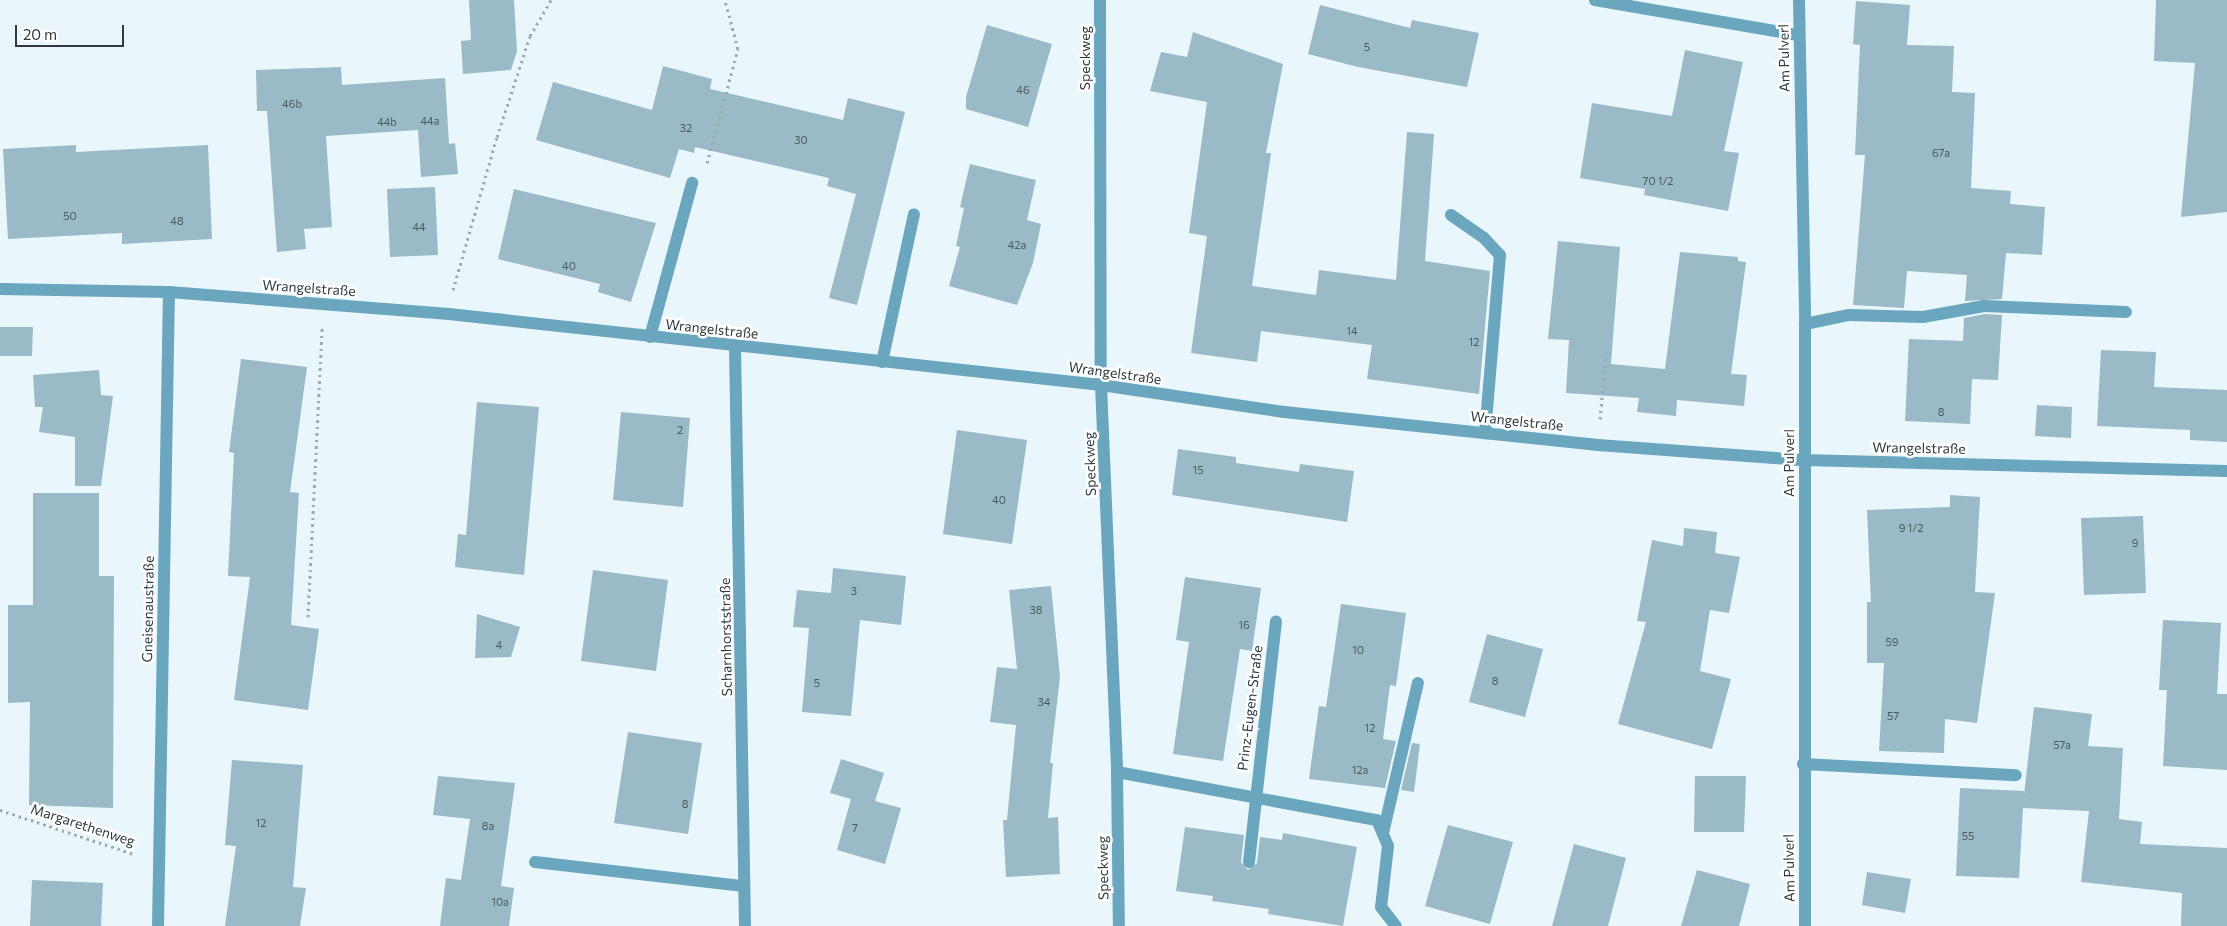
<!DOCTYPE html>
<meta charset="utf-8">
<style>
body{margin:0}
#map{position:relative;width:2227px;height:926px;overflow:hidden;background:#e9f6fb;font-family:Commissioner,sans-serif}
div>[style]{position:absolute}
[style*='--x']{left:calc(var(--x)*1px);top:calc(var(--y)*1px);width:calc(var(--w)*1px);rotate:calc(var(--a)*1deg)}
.building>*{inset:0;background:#9abac7}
.path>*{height:3px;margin-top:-1.5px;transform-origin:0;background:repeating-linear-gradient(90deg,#9daaaf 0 2.5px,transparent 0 6.5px)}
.minor>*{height:12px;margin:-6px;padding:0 6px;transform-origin:6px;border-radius:6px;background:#6aa7bf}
span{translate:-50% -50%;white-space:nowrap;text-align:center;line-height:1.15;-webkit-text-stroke:5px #fff;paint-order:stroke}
.number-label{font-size:11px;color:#4a5b62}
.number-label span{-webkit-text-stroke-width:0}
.street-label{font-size:14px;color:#2f3b41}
.scale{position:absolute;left:15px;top:25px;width:109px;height:22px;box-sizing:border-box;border:2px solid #2f3b41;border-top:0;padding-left:6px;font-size:15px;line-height:18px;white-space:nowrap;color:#2f3b41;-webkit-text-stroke:4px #fff;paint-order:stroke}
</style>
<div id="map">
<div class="building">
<i style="clip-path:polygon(469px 0,514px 0,517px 51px,511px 70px,463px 74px,461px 41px,471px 40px)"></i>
<i style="clip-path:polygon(2156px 0,2227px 0,2227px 212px,2181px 217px,2195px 63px,2154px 61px)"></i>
<i style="clip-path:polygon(1856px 1px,1910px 5px,1907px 45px,1954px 46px,1952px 92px,1975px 93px,1971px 188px,2011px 191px,2010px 204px,2045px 207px,2042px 255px,2006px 253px,2002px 299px,1965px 301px,1967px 275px,1907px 271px,1904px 308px,1853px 305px,1865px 155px,1855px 155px,1860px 45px,1853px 44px)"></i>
<i style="clip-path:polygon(1320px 5px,1410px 28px,1412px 20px,1479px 33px,1467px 87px,1358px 67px,1308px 54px)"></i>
<i style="clip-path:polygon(987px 25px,1052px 44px,1028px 127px,966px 109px,966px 97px)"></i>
<i style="clip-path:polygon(1193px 32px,1283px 64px,1266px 153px,1271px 153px,1252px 286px,1316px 295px,1319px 270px,1396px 280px,1407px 132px,1434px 134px,1425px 261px,1490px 271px,1479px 394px,1367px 379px,1372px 345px,1261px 331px,1257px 362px,1191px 353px,1207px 236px,1189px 233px,1207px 102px,1150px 91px,1161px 52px,1187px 57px)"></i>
<i style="clip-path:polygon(1685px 50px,1743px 62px,1724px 151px,1739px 153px,1728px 211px,1644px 195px,1645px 189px,1580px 178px,1592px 103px,1672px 116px)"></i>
<i style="clip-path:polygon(663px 66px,712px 79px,710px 89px,843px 120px,848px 98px,905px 112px,857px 305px,829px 298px,856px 194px,827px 186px,829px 178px,695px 147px,694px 153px,679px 149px,670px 178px,536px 140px,553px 82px,652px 110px)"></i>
<i style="clip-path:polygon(341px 67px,342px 85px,445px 78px,449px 144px,455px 143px,458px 174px,421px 177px,418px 130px,326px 136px,332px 227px,304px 229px,306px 249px,277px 252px,267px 111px,257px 111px,256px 70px)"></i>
<i style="clip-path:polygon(76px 145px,76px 152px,208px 145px,212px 239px,122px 244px,122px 233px,8px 239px,3px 149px)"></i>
<i style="clip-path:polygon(970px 164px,1036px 180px,1027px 220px,1041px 224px,1033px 263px,1017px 305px,949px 286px,960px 247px,956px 246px,964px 208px,960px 207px)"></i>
<i style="clip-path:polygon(435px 187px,438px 255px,390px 257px,387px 189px)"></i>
<i style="clip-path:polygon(514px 189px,656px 223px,631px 302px,598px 292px,600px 284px,498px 259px)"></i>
<i style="clip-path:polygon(1558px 241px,1620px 247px,1611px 364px,1665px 369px,1680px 252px,1738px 257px,1738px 261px,1746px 262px,1731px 374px,1747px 375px,1744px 406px,1677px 400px,1676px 416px,1637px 412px,1639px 398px,1566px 393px,1569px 340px,1548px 339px)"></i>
<i style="clip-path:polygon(1985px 314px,2002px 315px,1998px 380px,1972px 379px,1970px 424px,1905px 421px,1909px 339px,1963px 341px,1964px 318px)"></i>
<i style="clip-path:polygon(0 327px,33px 327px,32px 356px,0 356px)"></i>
<i style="clip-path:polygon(2101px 350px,2156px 352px,2154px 387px,2227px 390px,2227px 442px,2190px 440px,2190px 430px,2097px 426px)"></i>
<i style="clip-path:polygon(241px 359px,307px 367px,290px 492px,299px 493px,291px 625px,319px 629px,308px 710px,234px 700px,250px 577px,228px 576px,234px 453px,229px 452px)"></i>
<i style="clip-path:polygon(99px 370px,101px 395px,113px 396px,101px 486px,75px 486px,75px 437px,39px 432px,43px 407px,35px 407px,33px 375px)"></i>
<i style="clip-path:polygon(477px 402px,539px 407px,524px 575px,455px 567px,458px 534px,466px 535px)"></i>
<i style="clip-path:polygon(2037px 405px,2072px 407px,2071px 438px,2035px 436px)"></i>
<i style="clip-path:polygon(621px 412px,690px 418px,683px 507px,613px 500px)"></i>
<i style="clip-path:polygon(957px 430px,1027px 440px,1012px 544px,943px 534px)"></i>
<i style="clip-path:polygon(1178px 449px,1236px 457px,1236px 463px,1299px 472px,1300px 464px,1354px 471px,1347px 522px,1172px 495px)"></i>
<i style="clip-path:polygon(33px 493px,99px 493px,99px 576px,114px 576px,113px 808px,29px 805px,30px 702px,8px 703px,8px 605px,33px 605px)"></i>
<i style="clip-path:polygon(1950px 495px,1980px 497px,1975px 592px,1995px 593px,1977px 723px,1945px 719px,1944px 753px,1879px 751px,1884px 663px,1867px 663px,1867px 602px,1871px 602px,1867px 510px,1950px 507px)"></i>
<i style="clip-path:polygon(2143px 516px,2146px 593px,2084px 595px,2081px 518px)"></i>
<i style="clip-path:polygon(1684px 528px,1717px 532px,1715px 553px,1740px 557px,1729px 613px,1710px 610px,1700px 671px,1731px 679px,1712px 749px,1618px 724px,1646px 622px,1637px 621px,1652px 540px,1683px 546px)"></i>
<i style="clip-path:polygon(833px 568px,906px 576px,901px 625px,860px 620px,851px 716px,802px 712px,809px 628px,793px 627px,797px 590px,831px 593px)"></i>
<i style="clip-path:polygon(593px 570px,668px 580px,656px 671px,581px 661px)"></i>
<i style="clip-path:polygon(1185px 577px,1261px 588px,1252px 651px,1240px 649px,1223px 761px,1173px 754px,1189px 642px,1176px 640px)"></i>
<i style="clip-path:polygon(1051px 586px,1060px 677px,1050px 763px,1053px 763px,1048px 818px,1058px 817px,1060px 874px,1006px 877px,1003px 820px,1007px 820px,1016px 725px,990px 722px,997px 667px,1017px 669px,1009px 590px)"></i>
<i style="clip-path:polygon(1341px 604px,1406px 613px,1396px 686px,1390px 685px,1383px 739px,1396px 741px,1385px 788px,1309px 779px,1319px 706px,1326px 707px)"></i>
<i style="clip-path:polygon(477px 614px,520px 627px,511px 657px,475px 658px)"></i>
<i style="clip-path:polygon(2163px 620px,2221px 623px,2217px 694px,2227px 694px,2227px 770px,2163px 766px,2167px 690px,2159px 690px)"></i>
<i style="clip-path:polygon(1487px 634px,1543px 649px,1525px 717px,1469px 702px)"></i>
<i style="clip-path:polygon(2034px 707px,2092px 714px,2088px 746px,2123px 748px,2119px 819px,2142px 822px,2140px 844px,2227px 848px,2227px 926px,2181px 926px,2182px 893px,2081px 882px,2089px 811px,2023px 808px,2019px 878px,1956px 876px,1960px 788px,2024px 791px,2024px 795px)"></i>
<i style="clip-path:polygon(628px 732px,702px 743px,688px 834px,614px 823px)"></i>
<i style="clip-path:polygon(1412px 743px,1420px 744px,1414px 792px,1401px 790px)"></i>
<i style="clip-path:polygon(841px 759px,884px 773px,875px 801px,901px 808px,885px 864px,837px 850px,851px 799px,830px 793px)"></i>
<i style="clip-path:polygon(232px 760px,303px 765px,293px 887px,306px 888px,300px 926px,225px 926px,236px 846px,225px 845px)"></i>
<i style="clip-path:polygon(438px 776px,515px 783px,501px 886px,514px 888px,509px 926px,440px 926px,446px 878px,461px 880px,470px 819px,433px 815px)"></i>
<i style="clip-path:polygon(1695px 776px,1746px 776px,1744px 832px,1694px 832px)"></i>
<i style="clip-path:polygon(1448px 825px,1513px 842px,1490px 924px,1425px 906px)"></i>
<i style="clip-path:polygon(1185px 827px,1244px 835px,1241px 862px,1248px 870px,1257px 863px,1260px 837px,1282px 840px,1283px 833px,1357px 847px,1343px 926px,1268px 914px,1269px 909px,1212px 901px,1213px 896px,1176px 891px)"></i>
<i style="clip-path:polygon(1574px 844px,1626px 858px,1608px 926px,1552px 926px)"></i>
<i style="clip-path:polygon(1697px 870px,1750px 884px,1739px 926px,1681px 926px)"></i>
<i style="clip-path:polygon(1867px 872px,1911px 879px,1905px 913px,1862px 905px)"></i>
<i style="clip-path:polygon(32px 880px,103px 883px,101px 926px,30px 926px)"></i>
</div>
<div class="path">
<i style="--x:707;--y:163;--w:118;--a:-74.8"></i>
<i style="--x:738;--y:49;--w:51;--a:-104.9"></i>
<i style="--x:453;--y:290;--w:159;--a:-74"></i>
<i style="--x:497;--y:137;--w:106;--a:-71.9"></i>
<i style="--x:530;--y:36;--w:42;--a:-59.7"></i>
<i style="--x:1600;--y:419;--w:64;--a:-84.6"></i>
<i style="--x:308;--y:617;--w:289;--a:-87.2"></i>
<i style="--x:0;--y:810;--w:141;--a:18.2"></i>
</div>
<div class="minor">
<i style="--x:1100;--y:0;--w:385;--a:89.9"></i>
<i style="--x:1101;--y:385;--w:387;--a:87.6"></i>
<i style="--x:1117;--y:772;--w:154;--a:89.3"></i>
<i style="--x:1595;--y:0;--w:206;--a:9.8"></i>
<i style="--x:1799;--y:0;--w:324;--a:88.9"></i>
<i style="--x:1805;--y:324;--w:602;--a:90"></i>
<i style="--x:1451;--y:215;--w:40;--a:34.9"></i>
<i style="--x:1484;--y:238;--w:23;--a:47"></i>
<i style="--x:1500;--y:255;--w:179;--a:94.8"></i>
<i style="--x:0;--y:289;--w:169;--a:1"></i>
<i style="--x:169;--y:292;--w:281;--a:4.5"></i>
<i style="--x:449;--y:314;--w:656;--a:6.21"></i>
<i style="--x:1101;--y:385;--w:185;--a:8.4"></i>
<i style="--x:1284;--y:412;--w:316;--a:6"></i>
<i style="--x:1598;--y:445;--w:207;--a:4.2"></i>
<i style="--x:1804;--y:460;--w:423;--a:1.5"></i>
<i style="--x:1805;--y:324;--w:45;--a:-11.6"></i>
<i style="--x:1849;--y:315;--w:74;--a:1.5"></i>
<i style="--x:1923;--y:317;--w:62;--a:-10.2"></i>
<i style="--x:1984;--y:306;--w:142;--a:2.4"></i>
<i style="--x:650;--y:337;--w:160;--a:-74.7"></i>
<i style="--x:735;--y:347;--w:579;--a:89.01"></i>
<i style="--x:882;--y:362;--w:151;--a:-77.8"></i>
<i style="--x:1803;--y:764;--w:213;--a:3"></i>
<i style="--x:1117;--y:772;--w:264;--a:10.5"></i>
<i style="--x:1377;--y:820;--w:28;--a:67"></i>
<i style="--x:1388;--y:846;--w:61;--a:96.5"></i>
<i style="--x:1381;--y:907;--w:24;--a:52"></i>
<i style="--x:1383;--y:833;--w:154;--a:-76.9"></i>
<i style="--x:535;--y:862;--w:210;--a:6.6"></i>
<i style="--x:1249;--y:862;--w:242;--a:-83.6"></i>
<i style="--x:158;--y:926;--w:634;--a:-89.01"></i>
</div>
<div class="number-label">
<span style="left:1367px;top:47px">5</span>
<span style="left:1023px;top:90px">46</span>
<span style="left:292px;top:104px">46b</span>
<span style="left:430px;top:121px">44a</span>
<span style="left:387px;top:122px">44b</span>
<span style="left:686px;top:128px">32</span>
<span style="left:801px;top:140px">30</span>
<span style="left:1941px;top:153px">67a</span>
<span style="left:1658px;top:181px">70 1/2</span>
<span style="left:70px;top:216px">50</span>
<span style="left:177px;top:221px">48</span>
<span style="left:419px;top:227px">44</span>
<span style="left:1017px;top:245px">42a</span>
<span style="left:569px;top:266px">40</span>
<span style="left:1352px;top:331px">14</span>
<span style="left:1474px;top:342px">12</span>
<span style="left:1941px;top:412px">8</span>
<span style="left:680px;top:430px">2</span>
<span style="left:1198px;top:470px">15</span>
<span style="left:999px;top:500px">40</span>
<span style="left:1911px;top:528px">9 1/2</span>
<span style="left:2135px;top:543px">9</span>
<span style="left:854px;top:591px">3</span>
<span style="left:1036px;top:610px">38</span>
<span style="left:1244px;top:625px">16</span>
<span style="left:1892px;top:642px">59</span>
<span style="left:499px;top:645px">4</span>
<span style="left:1358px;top:650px">10</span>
<span style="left:1495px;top:681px">8</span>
<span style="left:817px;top:683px">5</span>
<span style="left:1044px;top:702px">34</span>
<span style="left:1893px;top:716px">57</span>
<span style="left:1370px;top:728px">12</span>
<span style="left:2062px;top:745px">57a</span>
<span style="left:1360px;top:770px">12a</span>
<span style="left:685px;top:804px">8</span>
<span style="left:261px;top:823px">12</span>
<span style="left:488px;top:826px">8a</span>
<span style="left:855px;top:828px">7</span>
<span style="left:1968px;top:836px">55</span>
<span style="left:500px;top:902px">10a</span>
</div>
<div class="street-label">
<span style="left:1085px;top:58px;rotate:-90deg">Speckweg</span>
<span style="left:1784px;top:58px;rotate:-91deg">Am Pulverl</span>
<span style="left:309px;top:288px;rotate:4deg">Wrangelstraße</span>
<span style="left:712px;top:329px;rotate:6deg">Wrangelstraße</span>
<span style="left:1115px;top:373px;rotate:8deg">Wrangelstraße</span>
<span style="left:1517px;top:421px;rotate:6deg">Wrangelstraße</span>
<span style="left:1919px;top:448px;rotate:1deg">Wrangelstraße</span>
<span style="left:1789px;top:463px;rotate:-90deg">Am Pulverl</span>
<span style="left:1090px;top:464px;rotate:-92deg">Speckweg</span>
<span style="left:148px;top:609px;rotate:-89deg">Gneisenaustraße</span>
<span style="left:726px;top:637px;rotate:-91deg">Scharnhorststraße</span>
<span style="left:1250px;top:708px;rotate:-83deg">Prinz-Eugen-Straße</span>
<span style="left:83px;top:825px;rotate:18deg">Margarethenweg</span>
<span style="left:1103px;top:868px;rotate:-91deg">Speckweg</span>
<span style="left:1789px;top:868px;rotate:-91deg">Am Pulverl</span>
</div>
<div class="scale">20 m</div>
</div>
